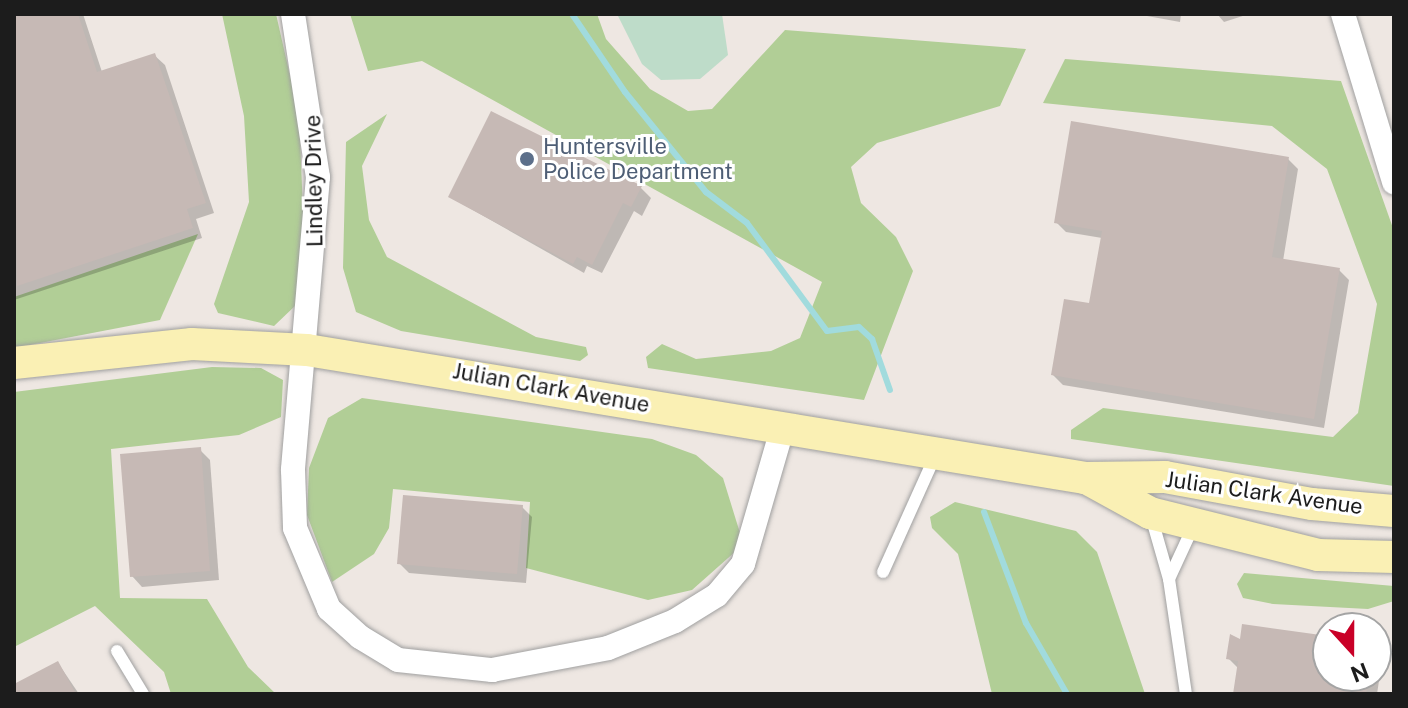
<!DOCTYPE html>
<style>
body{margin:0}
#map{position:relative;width:1408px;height:708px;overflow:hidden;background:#eee7e2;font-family:"Public Sans",sans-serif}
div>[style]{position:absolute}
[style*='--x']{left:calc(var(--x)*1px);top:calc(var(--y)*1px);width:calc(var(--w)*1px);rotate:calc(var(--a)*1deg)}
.forest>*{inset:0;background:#b1ce96}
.wetland>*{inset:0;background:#bedcc9}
.shadow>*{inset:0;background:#0003}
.stream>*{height:6px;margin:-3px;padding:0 3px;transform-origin:3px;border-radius:3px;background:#a1dbdd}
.building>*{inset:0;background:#c6b9b5}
.roads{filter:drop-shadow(0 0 2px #a0a0a0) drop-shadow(0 0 2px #a0a0a0)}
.lane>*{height:12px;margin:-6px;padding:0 6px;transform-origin:6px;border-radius:6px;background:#fff}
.street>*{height:24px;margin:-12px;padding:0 12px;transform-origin:12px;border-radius:12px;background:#fff}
.secondary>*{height:32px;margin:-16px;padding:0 16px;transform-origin:16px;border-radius:16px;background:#faf0b4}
.dots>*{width:22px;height:22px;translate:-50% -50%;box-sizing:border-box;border:4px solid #fff;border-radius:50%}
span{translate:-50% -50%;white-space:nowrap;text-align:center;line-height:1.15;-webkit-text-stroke:6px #fff;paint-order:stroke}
.service-label{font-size:22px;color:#4e5e75}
.left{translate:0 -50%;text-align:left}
.street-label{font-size:22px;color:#1c1c1c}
.frame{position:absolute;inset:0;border:16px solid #1c1c1c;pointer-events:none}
.north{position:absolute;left:1312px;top:612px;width:80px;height:80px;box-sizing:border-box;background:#fff;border:2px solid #a4a4a4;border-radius:50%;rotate:159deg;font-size:22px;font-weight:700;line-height:32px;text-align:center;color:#1c1c1c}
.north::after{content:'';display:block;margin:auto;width:28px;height:36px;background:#c90027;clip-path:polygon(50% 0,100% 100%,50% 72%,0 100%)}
</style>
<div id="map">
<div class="forest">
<i style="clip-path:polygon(222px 14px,276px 14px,299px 115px,304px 234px,296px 305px,274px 326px,218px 313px,214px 304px,249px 202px,244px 116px)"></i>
<i style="clip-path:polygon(350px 14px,597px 14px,606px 39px,650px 89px,688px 111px,712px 109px,785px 30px,1026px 49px,1000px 106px,877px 143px,851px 167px,861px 203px,896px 237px,913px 271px,864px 400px,648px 368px,646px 357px,662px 344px,696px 359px,771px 351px,800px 338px,822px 282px,422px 61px,368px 71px)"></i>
<i style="clip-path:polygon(1065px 59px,1341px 81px,1394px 231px,1394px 486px,1071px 439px,1071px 430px,1103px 408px,1333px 437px,1358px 413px,1377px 304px,1327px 169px,1272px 126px,1043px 103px)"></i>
<i style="clip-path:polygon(387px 114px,362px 166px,369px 220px,387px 257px,536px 337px,586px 347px,588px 355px,580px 361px,401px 331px,356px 312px,343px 268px,346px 142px)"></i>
<i style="clip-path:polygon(198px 234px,160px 320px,14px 348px,14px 297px)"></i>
<i style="clip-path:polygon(212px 367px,261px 368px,283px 380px,281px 417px,239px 435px,111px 449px,120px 598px,207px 599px,248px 667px,276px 694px,171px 694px,164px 672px,95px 606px,14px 647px,14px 392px)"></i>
<i style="clip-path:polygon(362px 398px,652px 439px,696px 455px,723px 478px,740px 533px,736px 551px,692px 590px,648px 600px,526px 568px,530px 502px,393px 489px,389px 528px,374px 554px,332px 582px,307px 515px,309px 468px,328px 418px)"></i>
<i style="clip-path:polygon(955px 502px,1076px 531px,1097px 552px,1145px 694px,992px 694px,958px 554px,932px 528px,930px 517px)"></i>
<i style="clip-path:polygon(1244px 573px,1394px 586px,1394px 601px,1368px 609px,1273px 604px,1243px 598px,1237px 584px)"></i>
</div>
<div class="wetland">
<i style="clip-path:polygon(617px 14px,722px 14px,728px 55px,700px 79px,661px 80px,642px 64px)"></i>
</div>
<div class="shadow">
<i style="clip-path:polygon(14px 14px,83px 14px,102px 72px,154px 55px,165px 65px,214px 213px,196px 219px,202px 238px,14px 300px)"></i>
<i style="clip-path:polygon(1136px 14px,1181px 14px,1180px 22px)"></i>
<i style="clip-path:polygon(1217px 14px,1249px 14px,1224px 22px)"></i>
<i style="clip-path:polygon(1288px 159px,1298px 169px,1283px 261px,1339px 270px,1349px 280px,1324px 428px,1063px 385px,1053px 375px,1091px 306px,1102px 238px,1066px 232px,1056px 222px)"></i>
<i style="clip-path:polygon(641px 188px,651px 198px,642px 216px,634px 211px,602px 273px,587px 266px,584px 273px,450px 197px)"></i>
<i style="clip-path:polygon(200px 450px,210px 460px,219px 580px,142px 587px,132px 576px)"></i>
<i style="clip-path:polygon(522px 507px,532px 517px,526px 583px,409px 573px,399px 563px)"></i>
<i style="clip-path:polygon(1328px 638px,1328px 676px,1376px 676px,1376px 648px,1383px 655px,1377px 694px,1235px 694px,1239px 669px,1228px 658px,1241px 642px)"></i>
<i style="clip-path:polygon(58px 663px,79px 694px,14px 694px,14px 686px)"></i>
</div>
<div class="stream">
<i style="--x:572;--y:14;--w:94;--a:55.8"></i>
<i style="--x:625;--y:92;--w:129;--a:51"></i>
<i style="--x:706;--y:192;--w:51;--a:37.1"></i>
<i style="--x:747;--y:223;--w:134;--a:53.5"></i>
<i style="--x:827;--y:331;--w:32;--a:-7"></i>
<i style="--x:859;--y:327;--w:18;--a:43"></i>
<i style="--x:872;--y:339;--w:54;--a:70.6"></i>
<i style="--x:984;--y:512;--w:119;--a:69.3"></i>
<i style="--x:1026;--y:623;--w:82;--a:60"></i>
</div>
<div class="building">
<i style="clip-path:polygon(14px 14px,78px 14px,97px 72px,155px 53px,206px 203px,187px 209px,193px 228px,17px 286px)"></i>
<i style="clip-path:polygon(491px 111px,642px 186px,631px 207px,623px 203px,592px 265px,577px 257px,573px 264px,448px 197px)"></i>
<i style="clip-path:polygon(1071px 121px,1289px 157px,1272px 257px,1340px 268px,1314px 419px,1051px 375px,1064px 299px,1089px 303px,1102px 231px,1054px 223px)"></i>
<i style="clip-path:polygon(201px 447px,210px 571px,130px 577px,120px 454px)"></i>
<i style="clip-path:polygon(403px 495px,523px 505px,517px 574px,397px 564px)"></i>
<i style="clip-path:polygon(1242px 624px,1328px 636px,1328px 676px,1369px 676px,1366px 694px,1233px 694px,1238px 661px,1226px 659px,1230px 634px,1240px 639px)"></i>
<i style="clip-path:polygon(58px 661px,76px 694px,14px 694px,14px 684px)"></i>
</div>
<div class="roads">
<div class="lane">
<i style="--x:1151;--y:516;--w:66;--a:74.1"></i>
<i style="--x:1169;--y:579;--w:57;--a:-65.2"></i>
<i style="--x:883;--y:572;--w:129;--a:-65.8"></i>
<i style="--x:1169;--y:579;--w:116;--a:81.6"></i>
<i style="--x:117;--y:651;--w:50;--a:58.8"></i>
</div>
<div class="street">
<i style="--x:293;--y:14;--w:165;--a:81.3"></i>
<i style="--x:318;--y:177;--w:294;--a:94.9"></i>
<i style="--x:293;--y:470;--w:58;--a:88"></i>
<i style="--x:295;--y:528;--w:88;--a:67.2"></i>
<i style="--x:329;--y:609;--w:42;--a:42.1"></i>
<i style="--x:360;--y:637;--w:44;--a:31.2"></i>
<i style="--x:398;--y:660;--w:95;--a:6.1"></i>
<i style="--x:492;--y:670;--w:118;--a:-10.7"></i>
<i style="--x:608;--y:648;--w:72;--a:-21.9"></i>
<i style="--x:675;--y:621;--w:49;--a:-31.8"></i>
<i style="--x:717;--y:595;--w:40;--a:-50"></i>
<i style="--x:743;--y:564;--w:144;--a:-73.8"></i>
<i style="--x:1343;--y:14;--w:176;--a:73.1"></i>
</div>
<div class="secondary">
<i style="--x:14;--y:363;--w:179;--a:-6.1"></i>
<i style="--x:192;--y:344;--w:115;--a:3"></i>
<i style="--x:307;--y:350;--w:788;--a:9.34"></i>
<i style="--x:1085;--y:478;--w:80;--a:-0.7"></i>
<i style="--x:1165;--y:477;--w:149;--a:10.4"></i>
<i style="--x:1312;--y:504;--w:82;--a:4.9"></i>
<i style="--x:1088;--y:479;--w:71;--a:28.7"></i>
<i style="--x:1150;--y:513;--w:173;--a:14"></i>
<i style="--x:1318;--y:555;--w:76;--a:1.5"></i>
</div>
</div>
<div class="dots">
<i style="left:527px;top:159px;background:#5c6f8a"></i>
</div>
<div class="service-label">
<span class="left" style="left:543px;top:159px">Huntersville<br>Police Department</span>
</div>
<div class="street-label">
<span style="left:314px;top:181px;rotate:-91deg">Lindley Drive</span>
<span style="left:551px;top:388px;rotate:10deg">Julian Clark Avenue</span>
<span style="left:1264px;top:493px;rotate:8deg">Julian Clark Avenue</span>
</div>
<div class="frame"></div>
<div class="north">N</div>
</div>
